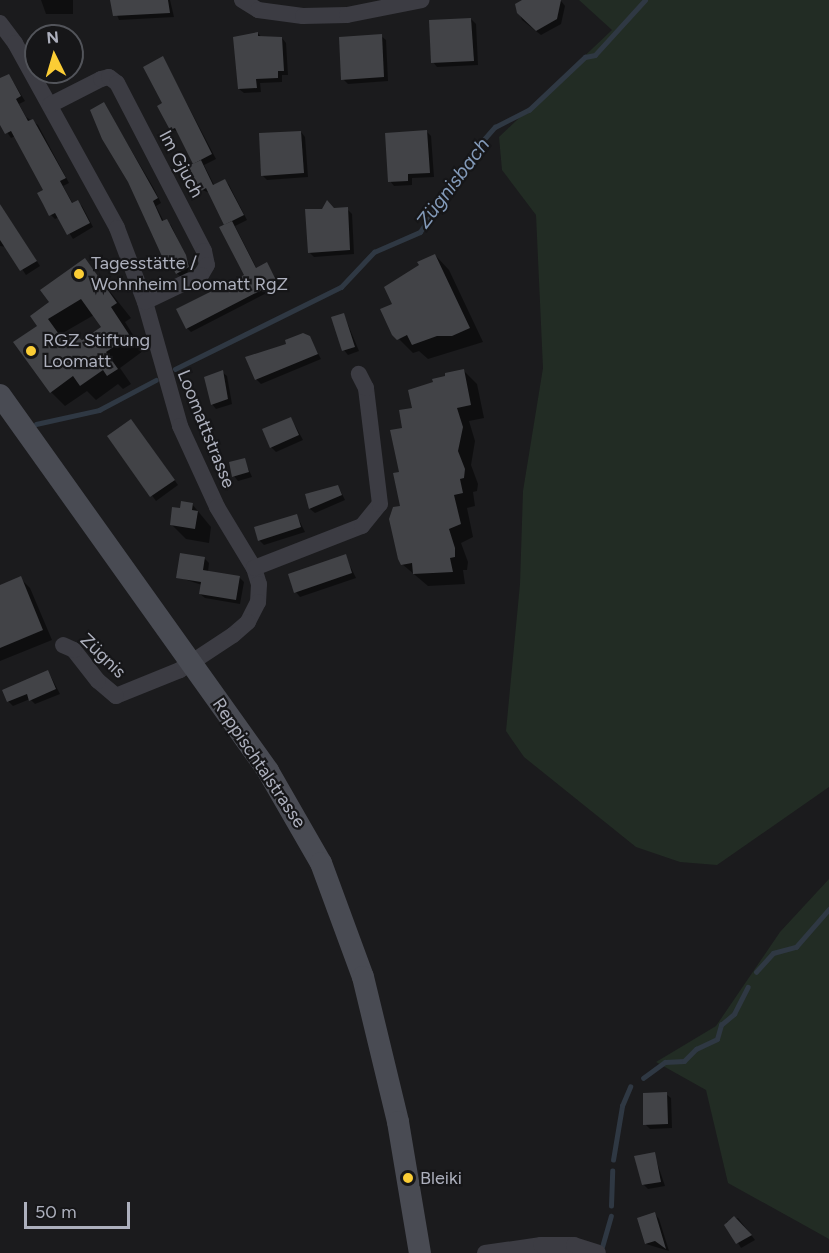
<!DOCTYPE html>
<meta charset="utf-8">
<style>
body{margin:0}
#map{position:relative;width:829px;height:1253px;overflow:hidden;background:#1b1b1d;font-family:Figtree,sans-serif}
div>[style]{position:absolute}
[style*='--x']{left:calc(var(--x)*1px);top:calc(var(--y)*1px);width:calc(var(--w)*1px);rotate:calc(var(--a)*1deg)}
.green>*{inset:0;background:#222c24}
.shadow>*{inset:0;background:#0007}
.stream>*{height:4.5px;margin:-2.25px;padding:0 2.25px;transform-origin:2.25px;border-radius:2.25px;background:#2f3843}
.building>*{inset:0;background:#424347}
.minor>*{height:16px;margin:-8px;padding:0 8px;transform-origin:8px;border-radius:8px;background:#3c3c43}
.secondary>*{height:22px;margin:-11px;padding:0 11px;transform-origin:11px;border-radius:11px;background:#494b53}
.dots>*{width:16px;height:16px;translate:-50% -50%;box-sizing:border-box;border:3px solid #161618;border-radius:50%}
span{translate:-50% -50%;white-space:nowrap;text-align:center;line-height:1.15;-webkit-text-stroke:4.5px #161618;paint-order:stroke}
.street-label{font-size:18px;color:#adb0bd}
.poi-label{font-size:18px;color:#adb0bd}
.left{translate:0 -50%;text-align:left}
.water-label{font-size:20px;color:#839ab9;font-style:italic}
.north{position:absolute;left:24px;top:24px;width:60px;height:60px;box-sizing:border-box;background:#161618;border:2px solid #52545a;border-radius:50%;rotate:355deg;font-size:16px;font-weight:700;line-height:24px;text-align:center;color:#adb0bd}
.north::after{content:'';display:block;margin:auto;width:21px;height:27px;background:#fbcd35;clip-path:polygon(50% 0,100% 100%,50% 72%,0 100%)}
.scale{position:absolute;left:24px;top:1202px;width:106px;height:27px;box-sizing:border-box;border:3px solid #adb0bd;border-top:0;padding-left:8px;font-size:18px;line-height:21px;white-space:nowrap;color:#adb0bd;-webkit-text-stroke:4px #161618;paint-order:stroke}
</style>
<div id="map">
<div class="green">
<i style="clip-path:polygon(579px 0,829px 0,829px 787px,717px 865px,680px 862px,636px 847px,524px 757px,506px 731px,520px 584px,523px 491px,543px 368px,536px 215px,502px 170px,499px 137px,612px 30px)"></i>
<i style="clip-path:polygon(829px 879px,829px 1239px,728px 1183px,706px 1090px,656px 1062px,716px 1026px,780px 932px)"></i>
</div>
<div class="shadow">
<i style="clip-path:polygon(41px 0,73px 0,73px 14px,46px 14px)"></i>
<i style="clip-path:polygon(111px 0,170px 0,174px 17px,119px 20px)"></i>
<i style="clip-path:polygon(526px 0,561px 1px,565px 6px,561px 24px,541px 35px,522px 20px,517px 5px)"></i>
<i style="clip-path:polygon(471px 19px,476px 24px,478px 65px,437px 67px,433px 62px)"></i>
<i style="clip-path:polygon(258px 33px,262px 38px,282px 38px,286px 43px,288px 75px,282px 75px,282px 82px,260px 83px,261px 92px,244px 93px,239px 89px)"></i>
<i style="clip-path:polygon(381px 36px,386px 40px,388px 81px,348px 84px,343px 79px)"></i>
<i style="clip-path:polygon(163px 58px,216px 159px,204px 165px,214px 185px,224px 180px,229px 185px,247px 220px,235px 226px,257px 269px,267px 264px,280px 286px,191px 332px,187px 328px,246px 275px,227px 225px,210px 193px,202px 190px,196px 164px,179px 132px,171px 129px,164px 104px)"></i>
<i style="clip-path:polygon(9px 75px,25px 101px,19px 104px,26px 117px,38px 125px,69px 183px,63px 186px,73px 204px,77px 202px,82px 206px,93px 227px,73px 239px,59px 217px,55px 219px,51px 215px,45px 191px,15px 136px,11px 138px,0 122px,0 80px)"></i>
<i style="clip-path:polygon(104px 104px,153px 187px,161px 203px,156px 206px,164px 222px,171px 225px,193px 272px,182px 278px,167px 264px,129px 181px)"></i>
<i style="clip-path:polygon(301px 132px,305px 137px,308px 177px,267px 180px,262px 175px)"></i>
<i style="clip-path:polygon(427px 132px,431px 136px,434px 177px,412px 178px,412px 185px,394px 186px,390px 181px)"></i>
<i style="clip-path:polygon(0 204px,40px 266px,26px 275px,7px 247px,0 246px)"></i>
<i style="clip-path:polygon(334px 209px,347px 209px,352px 214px,354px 254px,314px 257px,309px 252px)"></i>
<i style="clip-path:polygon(435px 255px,449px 270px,483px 342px,428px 359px,419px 351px,413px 353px,399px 339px,394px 305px)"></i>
<i style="clip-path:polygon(evenodd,85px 260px,131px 318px,125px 322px,143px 351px,120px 368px,131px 384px,123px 389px,118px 384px,96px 400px,87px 391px,65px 406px,51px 392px,39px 326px,51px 302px,85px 260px,94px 315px,103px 328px,78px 341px,61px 334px,94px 315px)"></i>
<i style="clip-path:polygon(344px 315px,359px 351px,348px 355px,344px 350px)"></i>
<i style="clip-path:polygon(309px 337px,321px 359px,261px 384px,256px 379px)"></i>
<i style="clip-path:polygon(464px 371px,477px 384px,484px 418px,469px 421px,475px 441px,471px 465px,478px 484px,477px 491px,473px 492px,475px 506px,467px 508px,473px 537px,461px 543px,468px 562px,467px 570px,463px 570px,465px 584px,428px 586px,402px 564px,400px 473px,404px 429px,413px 409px)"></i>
<i style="clip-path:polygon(222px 372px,227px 376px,232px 404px,216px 409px,212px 404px)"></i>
<i style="clip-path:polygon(291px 418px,303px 440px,276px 452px,271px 447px)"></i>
<i style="clip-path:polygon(135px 425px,178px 485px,156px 501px,109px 436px)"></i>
<i style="clip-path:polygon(244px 459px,252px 477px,238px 481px,234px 476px)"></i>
<i style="clip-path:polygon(338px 486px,345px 500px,315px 513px,310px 509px,307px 495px)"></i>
<i style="clip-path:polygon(192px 504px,211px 527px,209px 543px,186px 539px,171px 524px,181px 510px)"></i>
<i style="clip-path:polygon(297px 516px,305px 532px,264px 545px,260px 541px,256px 528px)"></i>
<i style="clip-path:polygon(345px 556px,356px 578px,300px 597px,296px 592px,290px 575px)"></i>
<i style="clip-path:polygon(205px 559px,209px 563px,208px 572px,239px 577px,244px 582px,240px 604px,205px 598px,200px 594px,202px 585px,178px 577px)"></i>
<i style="clip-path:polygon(20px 578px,30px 588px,52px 640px,0 661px,0 668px,0 587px)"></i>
<i style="clip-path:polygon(48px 671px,60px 694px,35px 704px,30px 699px,13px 706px,8px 701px)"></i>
<i style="clip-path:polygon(666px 1094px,671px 1098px,672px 1128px,650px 1129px,645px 1124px)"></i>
<i style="clip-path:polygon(654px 1154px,665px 1186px,648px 1189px,643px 1184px)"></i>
<i style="clip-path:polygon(655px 1214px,659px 1219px,669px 1251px,646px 1244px)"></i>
<i style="clip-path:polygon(738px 1218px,755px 1240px,741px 1248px,726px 1222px)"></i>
</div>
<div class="stream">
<i style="--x:175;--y:369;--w:185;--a:-26.3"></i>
<i style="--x:341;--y:287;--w:48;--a:-46.7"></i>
<i style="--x:374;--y:252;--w:50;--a:-23.5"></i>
<i style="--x:420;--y:232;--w:96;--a:-56.5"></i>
<i style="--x:473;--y:152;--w:33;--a:-49"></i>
<i style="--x:495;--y:127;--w:38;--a:-27"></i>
<i style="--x:529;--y:110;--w:77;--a:-43.4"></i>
<i style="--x:585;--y:57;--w:10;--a:-11"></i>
<i style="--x:595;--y:55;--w:74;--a:-47.7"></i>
<i style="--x:36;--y:424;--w:65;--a:-12.5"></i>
<i style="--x:99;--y:410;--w:64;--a:-27.8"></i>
<i style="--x:756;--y:972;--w:25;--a:-48"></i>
<i style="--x:773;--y:953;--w:24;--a:-15"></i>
<i style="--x:796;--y:947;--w:50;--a:-49"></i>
<i style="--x:643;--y:1078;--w:27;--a:-36"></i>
<i style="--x:665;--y:1062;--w:19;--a:-3"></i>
<i style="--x:684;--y:1061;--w:17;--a:-45"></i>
<i style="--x:696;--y:1049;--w:23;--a:-25"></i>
<i style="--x:717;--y:1039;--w:15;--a:-74"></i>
<i style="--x:721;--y:1025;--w:17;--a:-40"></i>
<i style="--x:734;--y:1014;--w:30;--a:-63"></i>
<i style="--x:613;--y:1160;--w:55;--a:-80.5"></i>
<i style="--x:622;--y:1106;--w:21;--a:-67"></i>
<i style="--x:611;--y:1206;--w:35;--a:-88"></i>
<i style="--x:602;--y:1247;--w:32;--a:-74"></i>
</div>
<div class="building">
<i style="clip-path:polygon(110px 0,168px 0,170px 13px,113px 16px)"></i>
<i style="clip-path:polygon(522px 0,561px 0,557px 19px,536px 31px,517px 13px,515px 4px)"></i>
<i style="clip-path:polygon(471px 18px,474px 61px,431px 63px,429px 20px)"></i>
<i style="clip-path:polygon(258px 32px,258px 36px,282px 37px,284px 71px,278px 71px,278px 78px,256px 79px,257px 88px,238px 89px,233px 37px)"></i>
<i style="clip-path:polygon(382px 34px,384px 77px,341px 80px,339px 37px)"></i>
<i style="clip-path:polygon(163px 56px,212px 154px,193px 164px,175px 128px,170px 130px,157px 106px,162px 103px,143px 67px)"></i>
<i style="clip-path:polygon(9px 74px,21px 96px,16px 99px,28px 121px,33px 119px,66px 178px,60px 181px,72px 203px,78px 200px,90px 223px,67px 235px,55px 213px,49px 216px,43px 204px,37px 193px,43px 190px,11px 131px,5px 134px,0 125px,0 78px)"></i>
<i style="clip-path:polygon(104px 102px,158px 198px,153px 201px,162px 221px,167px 219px,186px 255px,189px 267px,176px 274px,170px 263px,166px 265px,128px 182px,102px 139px,90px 110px)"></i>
<i style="clip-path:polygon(427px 130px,430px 173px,408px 174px,408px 181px,388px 182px,385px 133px)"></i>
<i style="clip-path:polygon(301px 131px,304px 173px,261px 176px,259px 133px)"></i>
<i style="clip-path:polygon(201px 160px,213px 185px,209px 187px,225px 179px,244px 215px,224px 225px,206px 188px,201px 191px,188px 166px)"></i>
<i style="clip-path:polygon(327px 200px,334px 208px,348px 207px,350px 250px,308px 253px,305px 209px,322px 209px)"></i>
<i style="clip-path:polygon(0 204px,37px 261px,20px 271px,0 240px)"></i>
<i style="clip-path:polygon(232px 221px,256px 268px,267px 262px,277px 282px,186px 329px,176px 309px,244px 275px,219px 227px)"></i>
<i style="clip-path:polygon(435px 254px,470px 328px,452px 336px,437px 336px,412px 345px,407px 335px,397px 340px,392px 335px,380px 309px,392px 304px,384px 287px,419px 265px,417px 262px)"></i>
<i style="clip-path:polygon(evenodd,85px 258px,117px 303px,111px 307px,130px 336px,106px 352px,118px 369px,107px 376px,103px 370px,80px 386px,73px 376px,50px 393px,13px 342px,37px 326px,30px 316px,49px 302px,40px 290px,85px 258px,81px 299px,101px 327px,82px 340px,72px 333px,61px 337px,48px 319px,81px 299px)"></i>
<i style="clip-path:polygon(344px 313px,355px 347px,342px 351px,331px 317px)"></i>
<i style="clip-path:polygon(303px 333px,310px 336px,318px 354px,255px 380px,245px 357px,286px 344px,285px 340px)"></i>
<i style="clip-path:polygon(464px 369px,471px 405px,457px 408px,463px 427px,458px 451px,465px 469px,464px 478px,460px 479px,463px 493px,454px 495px,461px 524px,449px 529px,455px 548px,455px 557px,450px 558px,453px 572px,413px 574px,412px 563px,401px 565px,398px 559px,389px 519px,393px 507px,400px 506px,393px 473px,399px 472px,390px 430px,402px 428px,399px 410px,412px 408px,408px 390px,433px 382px,432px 379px,445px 376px,445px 373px)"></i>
<i style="clip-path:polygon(223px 370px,228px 399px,211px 405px,204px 377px)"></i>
<i style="clip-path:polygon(291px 417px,299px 435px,270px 448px,262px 429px)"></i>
<i style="clip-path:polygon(131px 419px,175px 480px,150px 497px,107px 436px)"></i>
<i style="clip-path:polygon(245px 458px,249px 472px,232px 477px,229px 462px)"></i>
<i style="clip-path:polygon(338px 485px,342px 495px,309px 509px,305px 494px)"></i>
<i style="clip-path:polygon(181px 501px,193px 503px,192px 510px,198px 511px,195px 529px,170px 525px,172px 507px,180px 508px)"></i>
<i style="clip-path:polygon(297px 514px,301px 527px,258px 541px,254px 527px)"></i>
<i style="clip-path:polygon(180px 553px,205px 557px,203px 570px,240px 576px,236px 600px,199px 594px,201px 582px,176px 578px)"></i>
<i style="clip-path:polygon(346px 554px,352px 573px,294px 593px,288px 574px)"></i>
<i style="clip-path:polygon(21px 576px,43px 630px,0 648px,0 585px)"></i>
<i style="clip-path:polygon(48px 670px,56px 689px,29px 701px,27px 694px,7px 702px,2px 690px)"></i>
<i style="clip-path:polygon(667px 1092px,668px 1124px,643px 1125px,643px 1093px)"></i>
<i style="clip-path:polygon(655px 1152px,661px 1182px,642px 1185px,634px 1156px)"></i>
<i style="clip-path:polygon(655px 1212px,666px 1249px,655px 1241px,645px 1244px,637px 1218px)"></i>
<i style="clip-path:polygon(734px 1216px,752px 1235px,736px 1244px,724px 1225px)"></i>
</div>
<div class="minor">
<i style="--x:242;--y:0;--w:19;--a:32"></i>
<i style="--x:258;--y:10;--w:45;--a:7.6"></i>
<i style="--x:303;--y:16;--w:44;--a:-1.3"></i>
<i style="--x:347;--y:15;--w:76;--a:-11.3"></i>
<i style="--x:0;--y:23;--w:25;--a:53"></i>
<i style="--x:15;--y:43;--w:211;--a:61.1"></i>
<i style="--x:117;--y:228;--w:79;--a:69.3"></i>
<i style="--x:145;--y:302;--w:129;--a:74.2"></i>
<i style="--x:180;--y:426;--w:89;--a:65.4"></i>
<i style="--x:217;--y:507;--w:71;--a:58.8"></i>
<i style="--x:254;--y:568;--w:17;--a:73"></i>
<i style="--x:259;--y:584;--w:18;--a:93"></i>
<i style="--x:258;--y:602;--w:22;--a:117"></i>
<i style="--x:248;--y:622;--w:20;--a:139"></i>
<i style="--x:233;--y:635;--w:64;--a:146.6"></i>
<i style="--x:180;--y:670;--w:69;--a:157.9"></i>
<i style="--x:116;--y:696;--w:23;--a:-140"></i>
<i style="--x:98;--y:681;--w:39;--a:-128"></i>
<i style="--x:74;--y:650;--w:12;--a:-156"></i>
<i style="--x:50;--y:105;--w:57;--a:-27"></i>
<i style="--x:101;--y:79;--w:8;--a:-14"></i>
<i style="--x:109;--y:77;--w:10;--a:37"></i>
<i style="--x:117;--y:83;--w:189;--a:62.6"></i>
<i style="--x:204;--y:251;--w:14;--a:78"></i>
<i style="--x:207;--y:265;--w:12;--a:121"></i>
<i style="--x:201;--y:275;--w:62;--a:154.3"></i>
<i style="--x:254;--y:568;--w:116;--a:-21.3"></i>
<i style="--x:362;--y:526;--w:28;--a:-51"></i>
<i style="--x:380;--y:504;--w:117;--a:-96.9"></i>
<i style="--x:366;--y:388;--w:16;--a:-117"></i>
<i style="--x:485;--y:1253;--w:57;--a:-8.1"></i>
<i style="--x:541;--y:1245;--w:33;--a:0"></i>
<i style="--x:574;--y:1245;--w:25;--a:18"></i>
</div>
<div class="secondary">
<i style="--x:0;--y:395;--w:462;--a:54.5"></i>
<i style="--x:268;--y:771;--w:106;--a:60.1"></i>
<i style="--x:321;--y:863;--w:121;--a:69.8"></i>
<i style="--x:363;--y:977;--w:149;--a:76.4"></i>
<i style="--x:398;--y:1122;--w:133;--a:80.5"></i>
</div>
<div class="dots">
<i style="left:79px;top:274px;background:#fbcd35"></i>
<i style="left:31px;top:351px;background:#fbcd35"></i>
<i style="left:408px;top:1178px;background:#fbcd35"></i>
</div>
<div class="street-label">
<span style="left:181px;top:164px;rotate:62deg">Im Gjuch</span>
<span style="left:206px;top:429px;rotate:68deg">Loomattstrasse</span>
<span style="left:103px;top:656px;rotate:44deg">Zügnis</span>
<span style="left:259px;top:763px;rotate:56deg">Reppischtalstrasse</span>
</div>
<div class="poi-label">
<span class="left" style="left:91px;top:274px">Tagesstätte /<br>Wohnheim Loomatt RgZ</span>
<span class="left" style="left:43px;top:351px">RGZ Stiftung<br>Loomatt</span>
<span class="left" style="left:420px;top:1178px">Bleiki</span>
</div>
<div class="water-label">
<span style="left:453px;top:183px;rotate:-53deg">Zügnisbach</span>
</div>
<div class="north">N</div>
<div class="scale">50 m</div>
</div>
